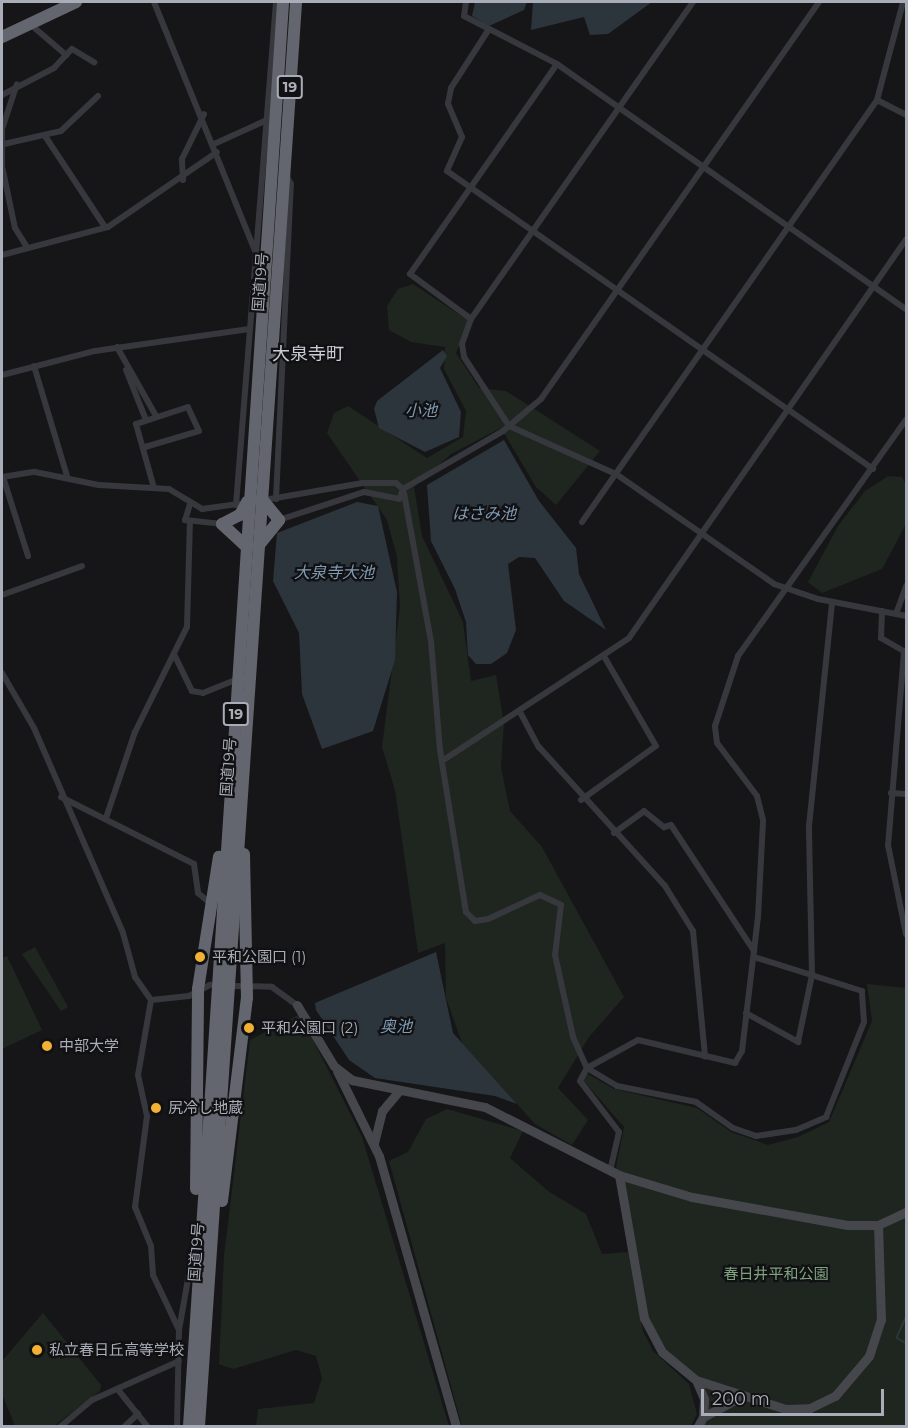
<!DOCTYPE html>
<meta charset="utf-8">
<style>
body{margin:0}
#map{position:relative;width:908px;height:1428px;overflow:hidden;background:#161618;font-family:Montserrat,"Noto Sans JP",sans-serif}
div>[style]{position:absolute}
[style*='--x']{left:calc(var(--x)*1px);top:calc(var(--y)*1px);width:calc(var(--w)*1px);rotate:calc(var(--a)*1deg)}
.green>*{inset:0;background:#1e261f}
.water>*{inset:0;background:#2c353c}
.stream>*{height:1.5px;margin:-0.75px;padding:0 0.75px;transform-origin:0.75px;border-radius:0.75px;background:#2c353c}
.street>*{height:6px;margin:-3px;padding:0 3px;transform-origin:3px;border-radius:3px;background:#37383d}
.secondary>*{height:9px;margin:-4.5px;padding:0 4.5px;transform-origin:4.5px;border-radius:4.5px;background:#45474d}
.highway>*{height:12px;margin:-6px;padding:0 6px;transform-origin:6px;border-radius:6px;background:#63666e}
.dots>*{width:16px;height:16px;translate:-50% -50%;box-sizing:border-box;border:3px solid #111113;border-radius:50%}
span{translate:-50% -50%;white-space:nowrap;text-align:center;line-height:1.15;-webkit-text-stroke:4.5px #111113;paint-order:stroke}
.shield-label span{padding:2px 4px;background:#111113;border:2px solid;border-radius:4px;-webkit-text-stroke-width:0}
.shield-label{font-size:14px;color:#a8adb8;font-weight:700}
.street-label{font-size:15px;color:#a8adb8}
.poi-label{font-size:15px;color:#a8adb8}
.left{translate:0 -50%;text-align:left}
.park-label{font-size:15px;color:#7fa381}
.water-label{font-size:16px;color:#7f9bb3;font-style:italic}
.quarter-label{font-size:18px;color:#c9ccd4}
.frame{position:absolute;inset:0;border:3px solid #a8adb8;pointer-events:none}
.scale{position:absolute;left:701px;top:1389px;width:183px;height:27px;box-sizing:border-box;border:3px solid #a8adb8;border-top:0;padding-left:8px;font-size:18px;line-height:21px;white-space:nowrap;color:#a8adb8;-webkit-text-stroke:4px #111113;paint-order:stroke}
</style>
<div id="map">
<div class="green">
<i style="clip-path:polygon(413px 284px,469px 321px,456px 353px,479px 388px,506px 391px,600px 451px,556px 505px,536px 487px,501px 428px,451px 454px,414px 487px,422px 536px,463px 622px,471px 681px,496px 675px,504px 723px,501px 767px,510px 811px,542px 847px,624px 997px,589px 1037px,558px 1088px,588px 1120px,572px 1145px,535px 1124px,462px 1043px,446px 998px,445px 943px,418px 953px,395px 790px,382px 747px,400px 607px,397px 557px,387px 520px,327px 433px,334px 413px,348px 406px,427px 458px,463px 437px,466px 411px,444px 369px,445px 347px,411px 342px,389px 330px,387px 306px,398px 289px)"></i>
<i style="clip-path:polygon(888px 476px,902px 477px,906px 484px,906px 524px,882px 569px,822px 593px,808px 582px,838px 526px,865px 491px)"></i>
<i style="clip-path:polygon(35px 947px,68px 1007px,61px 1011px,22px 954px)"></i>
<i style="clip-path:polygon(7px 956px,42px 1030px,2px 1049px,2px 958px)"></i>
<i style="clip-path:polygon(867px 984px,906px 988px,906px 1426px,704px 1426px,708px 1398px,668px 1354px,649px 1320px,616px 1167px,624px 1127px,583px 1080px,586px 1073px,614px 1089px,697px 1108px,731px 1132px,768px 1145px,798px 1137px,829px 1122px,872px 1021px)"></i>
<i style="clip-path:polygon(300px 1014px,362px 1137px,449px 1426px,256px 1426px,258px 1409px,314px 1403px,322px 1378px,316px 1356px,296px 1350px,233px 1369px,219px 1364px,224px 1256px,250px 1040px)"></i>
<i style="clip-path:polygon(447px 1109px,523px 1131px,510px 1158px,548px 1191px,586px 1214px,602px 1254px,628px 1252px,643px 1331px,653px 1351px,689px 1384px,697px 1414px,691px 1426px,462px 1426px,389px 1161px,408px 1152px,426px 1119px)"></i>
<i style="clip-path:polygon(43px 1313px,101px 1385px,100px 1391px,54px 1426px,15px 1426px,2px 1394px,2px 1361px)"></i>
</div>
<div class="water">
<i style="clip-path:polygon(475px 2px,527px 2px,524px 10px,489px 26px,472px 16px)"></i>
<i style="clip-path:polygon(533px 2px,652px 2px,608px 34px,590px 35px,584px 17px,531px 30px)"></i>
<i style="clip-path:polygon(443px 350px,447px 356px,440px 368px,461px 412px,459px 437px,425px 452px,379px 428px,374px 409px,377px 401px)"></i>
<i style="clip-path:polygon(504px 440px,539px 501px,576px 548px,579px 574px,606px 630px,564px 601px,535px 558px,519px 557px,508px 564px,516px 630px,507px 653px,491px 664px,476px 664px,468px 655px,466px 622px,455px 589px,431px 541px,427px 485px)"></i>
<i style="clip-path:polygon(357px 502px,378px 506px,397px 592px,395px 660px,373px 731px,322px 749px,302px 694px,299px 633px,273px 581px,277px 533px)"></i>
<i style="clip-path:polygon(436px 952px,453px 1033px,517px 1104px,495px 1096px,375px 1078px,349px 1060px,316px 1010px,315px 1003px)"></i>
</div>
<div class="stream">
<i style="--x:906;--y:1318;--w:22;--a:114"></i>
<i style="--x:897;--y:1338;--w:10;--a:29"></i>
</div>
<div class="street">
<i style="--x:154;--y:2;--w:276;--a:67.9"></i>
<i style="--x:466;--y:2;--w:14;--a:98"></i>
<i style="--x:464;--y:16;--w:105;--a:27.3"></i>
<i style="--x:557;--y:64;--w:426;--a:35.1"></i>
<i style="--x:693;--y:2;--w:387;--a:125"></i>
<i style="--x:471;--y:319;--w:27;--a:110"></i>
<i style="--x:462;--y:344;--w:13;--a:81"></i>
<i style="--x:464;--y:357;--w:82;--a:56.9"></i>
<i style="--x:509;--y:426;--w:117;--a:24.2"></i>
<i style="--x:616;--y:474;--w:193;--a:34.8"></i>
<i style="--x:774;--y:584;--w:46;--a:18.8"></i>
<i style="--x:818;--y:599;--w:90;--a:10.9"></i>
<i style="--x:30;--y:24;--w:48;--a:40.7"></i>
<i style="--x:489;--y:29;--w:70;--a:122.8"></i>
<i style="--x:451;--y:88;--w:16;--a:101"></i>
<i style="--x:448;--y:104;--w:36;--a:67"></i>
<i style="--x:462;--y:137;--w:37;--a:114"></i>
<i style="--x:447;--y:171;--w:520;--a:34.97"></i>
<i style="--x:2;--y:95;--w:59;--a:-27.4"></i>
<i style="--x:54;--y:68;--w:26;--a:-47"></i>
<i style="--x:72;--y:49;--w:26;--a:31"></i>
<i style="--x:877;--y:100;--w:33;--a:27"></i>
<i style="--x:2;--y:129;--w:47;--a:-71.6"></i>
<i style="--x:2;--y:129;--w:36;--a:90"></i>
<i style="--x:45;--y:136;--w:109;--a:56.6"></i>
<i style="--x:4;--y:144;--w:58;--a:-12.8"></i>
<i style="--x:61;--y:131;--w:51;--a:-43.4"></i>
<i style="--x:214;--y:144;--w:58;--a:-24.4"></i>
<i style="--x:2;--y:166;--w:63;--a:78.2"></i>
<i style="--x:15;--y:228;--w:22;--a:58"></i>
<i style="--x:183;--y:180;--w:21;--a:-93"></i>
<i style="--x:182;--y:159;--w:50;--a:-63.9"></i>
<i style="--x:2;--y:255;--w:110;--a:-14.8"></i>
<i style="--x:108;--y:227;--w:132;--a:-34.5"></i>
<i style="--x:471;--y:319;--w:76;--a:-143.6"></i>
<i style="--x:410;--y:274;--w:256;--a:-55"></i>
<i style="--x:117;--y:347;--w:79;--a:60.5"></i>
<i style="--x:34;--y:366;--w:115;--a:73.3"></i>
<i style="--x:126;--y:370;--w:54;--a:68.2"></i>
<i style="--x:2;--y:375;--w:96;--a:-14.5"></i>
<i style="--x:95;--y:351;--w:156;--a:-8.1"></i>
<i style="--x:145;--y:447;--w:56;--a:-16.5"></i>
<i style="--x:199;--y:431;--w:26;--a:-115"></i>
<i style="--x:188;--y:407;--w:55;--a:161.9"></i>
<i style="--x:136;--y:424;--w:66;--a:74.3"></i>
<i style="--x:2;--y:477;--w:33;--a:-9"></i>
<i style="--x:35;--y:472;--w:65;--a:11.5"></i>
<i style="--x:99;--y:485;--w:70;--a:3.3"></i>
<i style="--x:169;--y:489;--w:39;--a:31"></i>
<i style="--x:202;--y:509;--w:37;--a:-8"></i>
<i style="--x:3;--y:477;--w:83;--a:72.4"></i>
<i style="--x:404;--y:493;--w:150;--a:79.7"></i>
<i style="--x:431;--y:641;--w:109;--a:85.3"></i>
<i style="--x:440;--y:750;--w:164;--a:80.9"></i>
<i style="--x:466;--y:912;--w:13;--a:45"></i>
<i style="--x:475;--y:921;--w:13;--a:-9"></i>
<i style="--x:488;--y:919;--w:57;--a:-24.8"></i>
<i style="--x:540;--y:895;--w:23;--a:25"></i>
<i style="--x:561;--y:905;--w:50;--a:96.8"></i>
<i style="--x:555;--y:955;--w:84;--a:77.6"></i>
<i style="--x:573;--y:1037;--w:34;--a:66"></i>
<i style="--x:587;--y:1068;--w:58;--a:-28.8"></i>
<i style="--x:638;--y:1040;--w:100;--a:13.3"></i>
<i style="--x:735;--y:1063;--w:14;--a:-60"></i>
<i style="--x:742;--y:1051;--w:135;--a:-83.2"></i>
<i style="--x:758;--y:917;--w:97;--a:-87"></i>
<i style="--x:763;--y:820;--w:25;--a:-104"></i>
<i style="--x:757;--y:796;--w:66;--a:-127"></i>
<i style="--x:717;--y:743;--w:17;--a:-97"></i>
<i style="--x:715;--y:726;--w:74;--a:-71.8"></i>
<i style="--x:738;--y:656;--w:290;--a:-54.6"></i>
<i style="--x:270;--y:499;--w:94;--a:-9.8"></i>
<i style="--x:363;--y:483;--w:33;--a:0"></i>
<i style="--x:396;--y:483;--w:9;--a:41"></i>
<i style="--x:276;--y:499;--w:315;--a:-87.3"></i>
<i style="--x:291;--y:184;--w:10;--a:-119"></i>
<i style="--x:190;--y:504;--w:17;--a:107"></i>
<i style="--x:185;--y:520;--w:37;--a:6"></i>
<i style="--x:236;--y:505;--w:505;--a:-85.45"></i>
<i style="--x:279;--y:520;--w:89;--a:-18.2"></i>
<i style="--x:364;--y:492;--w:36;--a:11"></i>
<i style="--x:399;--y:499;--w:11;--a:-68"></i>
<i style="--x:403;--y:489;--w:116;--a:-30.1"></i>
<i style="--x:503;--y:431;--w:50;--a:-40.1"></i>
<i style="--x:541;--y:399;--w:485;--a:-55"></i>
<i style="--x:582;--y:522;--w:515;--a:-55.04"></i>
<i style="--x:877;--y:100;--w:101;--a:-75.1"></i>
<i style="--x:2;--y:595;--w:85;--a:-19.9"></i>
<i style="--x:882;--y:611;--w:27;--a:92"></i>
<i style="--x:881;--y:638;--w:28;--a:30"></i>
<i style="--x:896;--y:614;--w:30;--a:-70"></i>
<i style="--x:904;--y:652;--w:194;--a:94.7"></i>
<i style="--x:888;--y:845;--w:91;--a:78.6"></i>
<i style="--x:174;--y:654;--w:41;--a:64.1"></i>
<i style="--x:192;--y:691;--w:11;--a:10"></i>
<i style="--x:203;--y:693;--w:38;--a:-22"></i>
<i style="--x:2;--y:673;--w:64;--a:59.8"></i>
<i style="--x:34;--y:728;--w:223;--a:66.5"></i>
<i style="--x:123;--y:933;--w:46;--a:74.7"></i>
<i style="--x:135;--y:977;--w:28;--a:55"></i>
<i style="--x:151;--y:1000;--w:76;--a:99.8"></i>
<i style="--x:138;--y:1075;--w:42;--a:77.6"></i>
<i style="--x:147;--y:1116;--w:92;--a:97.5"></i>
<i style="--x:135;--y:1207;--w:42;--a:67.7"></i>
<i style="--x:151;--y:1246;--w:29;--a:86"></i>
<i style="--x:153;--y:1275;--w:61;--a:64.7"></i>
<i style="--x:179;--y:1330;--w:96;--a:91.2"></i>
<i style="--x:520;--y:712;--w:40;--a:62"></i>
<i style="--x:539;--y:747;--w:188;--a:47.8"></i>
<i style="--x:665;--y:886;--w:53;--a:58.1"></i>
<i style="--x:693;--y:931;--w:126;--a:84.5"></i>
<i style="--x:445;--y:759;--w:220;--a:-33.3"></i>
<i style="--x:629;--y:638;--w:485;--a:-55.2"></i>
<i style="--x:891;--y:793;--w:15;--a:4"></i>
<i style="--x:61;--y:797;--w:149;--a:26.7"></i>
<i style="--x:194;--y:864;--w:29;--a:82"></i>
<i style="--x:198;--y:893;--w:16;--a:40"></i>
<i style="--x:581;--y:800;--w:92;--a:-35.8"></i>
<i style="--x:656;--y:746;--w:102;--a:-120.1"></i>
<i style="--x:106;--y:818;--w:91;--a:-71.4"></i>
<i style="--x:135;--y:732;--w:117;--a:-63.7"></i>
<i style="--x:187;--y:627;--w:105;--a:-88.4"></i>
<i style="--x:614;--y:833;--w:37;--a:-36"></i>
<i style="--x:644;--y:811;--w:26;--a:39"></i>
<i style="--x:664;--y:827;--w:7;--a:-16"></i>
<i style="--x:671;--y:825;--w:151;--a:56.6"></i>
<i style="--x:233;--y:986;--w:39;--a:1"></i>
<i style="--x:272;--y:987;--w:31;--a:36"></i>
<i style="--x:151;--y:1000;--w:38;--a:-6"></i>
<i style="--x:189;--y:996;--w:24;--a:-28"></i>
<i style="--x:746;--y:1013;--w:60;--a:29.1"></i>
<i style="--x:798;--y:1042;--w:68;--a:-78.2"></i>
<i style="--x:812;--y:975;--w:149;--a:-91.2"></i>
<i style="--x:809;--y:826;--w:225;--a:-84.1"></i>
<i style="--x:610;--y:1171;--w:40;--a:-77"></i>
<i style="--x:619;--y:1132;--w:64;--a:-127.4"></i>
<i style="--x:580;--y:1081;--w:15;--a:-62"></i>
<i style="--x:587;--y:1068;--w:35;--a:31"></i>
<i style="--x:617;--y:1086;--w:81;--a:11.4"></i>
<i style="--x:696;--y:1102;--w:45;--a:35.1"></i>
<i style="--x:733;--y:1128;--w:24;--a:19"></i>
<i style="--x:756;--y:1136;--w:40;--a:-8.5"></i>
<i style="--x:796;--y:1130;--w:33;--a:-23"></i>
<i style="--x:826;--y:1117;--w:102;--a:-68.2"></i>
<i style="--x:864;--y:1022;--w:31;--a:-94"></i>
<i style="--x:862;--y:991;--w:113;--a:-162.5"></i>
<i style="--x:179;--y:1330;--w:92;--a:-80"></i>
<i style="--x:119;--y:1391;--w:45;--a:51.3"></i>
<i style="--x:61;--y:1426;--w:40;--a:-40"></i>
<i style="--x:92;--y:1400;--w:95;--a:-24.1"></i>
<i style="--x:125;--y:1426;--w:18;--a:-43"></i>
</div>
<div class="secondary">
<i style="--x:297;--y:1005;--w:71;--a:58.8"></i>
<i style="--x:334;--y:1066;--w:23;--a:38"></i>
<i style="--x:352;--y:1080;--w:136;--a:11.5"></i>
<i style="--x:485;--y:1107;--w:150;--a:26.9"></i>
<i style="--x:619;--y:1175;--w:76;--a:16.8"></i>
<i style="--x:692;--y:1197;--w:158;--a:10.2"></i>
<i style="--x:848;--y:1225;--w:30;--a:0"></i>
<i style="--x:878;--y:1225;--w:31;--a:-25"></i>
<i style="--x:337;--y:1071;--w:95;--a:63.7"></i>
<i style="--x:379;--y:1156;--w:281;--a:74.1"></i>
<i style="--x:374;--y:1143;--w:33;--a:-76"></i>
<i style="--x:382;--y:1111;--w:26;--a:-50"></i>
<i style="--x:619;--y:1175;--w:145;--a:80.1"></i>
<i style="--x:644;--y:1318;--w:38;--a:62"></i>
<i style="--x:662;--y:1352;--w:44;--a:39.5"></i>
<i style="--x:696;--y:1380;--w:95;--a:17.9"></i>
<i style="--x:786;--y:1409;--w:24;--a:-2"></i>
<i style="--x:810;--y:1408;--w:28;--a:-26"></i>
<i style="--x:835;--y:1396;--w:52;--a:-49.6"></i>
<i style="--x:869;--y:1356;--w:38;--a:-72"></i>
<i style="--x:881;--y:1320;--w:95;--a:-91.8"></i>
<i style="--x:696;--y:1380;--w:21;--a:67"></i>
<i style="--x:704;--y:1399;--w:18;--a:93"></i>
<i style="--x:698;--y:1426;--w:10;--a:-61"></i>
<i style="--x:703;--y:1417;--w:40;--a:-28"></i>
</div>
<div class="highway">
<i style="--x:2;--y:37;--w:82;--a:-25.3"></i>
<i style="--x:222;--y:524;--w:20;--a:-27"></i>
<i style="--x:240;--y:515;--w:15;--a:-62"></i>
<i style="--x:222;--y:524;--w:34;--a:43"></i>
<i style="--x:259;--y:545;--w:32;--a:-51"></i>
<i style="--x:279;--y:520;--w:28;--a:-129"></i>
<i style="--x:196;--y:1189;--w:200;--a:-89.4"></i>
<i style="--x:198;--y:989;--w:134;--a:-81"></i>
<i style="--x:222;--y:1201;--w:205;--a:-83"></i>
<i style="--x:247;--y:998;--w:144;--a:-91.2"></i>
<i style="--x:189;--y:1426;--w:1427;--a:-86.22"></i>
<i style="--x:199;--y:1426;--w:1427;--a:-86.1"></i>
</div>
<div class="dots">
<i style="left:200px;top:957px;background:#f2b134"></i>
<i style="left:249px;top:1028px;background:#f2b134"></i>
<i style="left:47px;top:1046px;background:#f2b134"></i>
<i style="left:156px;top:1108px;background:#f2b134"></i>
<i style="left:37px;top:1350px;background:#f2b134"></i>
</div>
<div class="shield-label">
<span style="left:290px;top:87px">19</span>
<span style="left:236px;top:714px">19</span>
</div>
<div class="street-label">
<span style="left:260px;top:282px;rotate:-86deg">国道19号</span>
<span style="left:228px;top:767px;rotate:-86deg">国道19号</span>
<span style="left:196px;top:1252px;rotate:-86deg">国道19号</span>
</div>
<div class="poi-label">
<span class="left" style="left:212px;top:957px">平和公園口 (1)</span>
<span class="left" style="left:261px;top:1028px">平和公園口 (2)</span>
<span class="left" style="left:59px;top:1046px">中部大学</span>
<span class="left" style="left:168px;top:1108px">尻冷し地蔵</span>
<span class="left" style="left:49px;top:1350px">私立春日丘高等学校</span>
</div>
<div class="park-label">
<span style="left:776px;top:1274px">春日井平和公園</span>
</div>
<div class="water-label">
<span style="left:421px;top:411px">小池</span>
<span style="left:484px;top:514px">はさみ池</span>
<span style="left:334px;top:573px">大泉寺大池</span>
<span style="left:396px;top:1027px">奥池</span>
</div>
<div class="quarter-label">
<span style="left:308px;top:354px">大泉寺町</span>
</div>
<div class="frame"></div>
<div class="scale">200 m</div>
</div>
